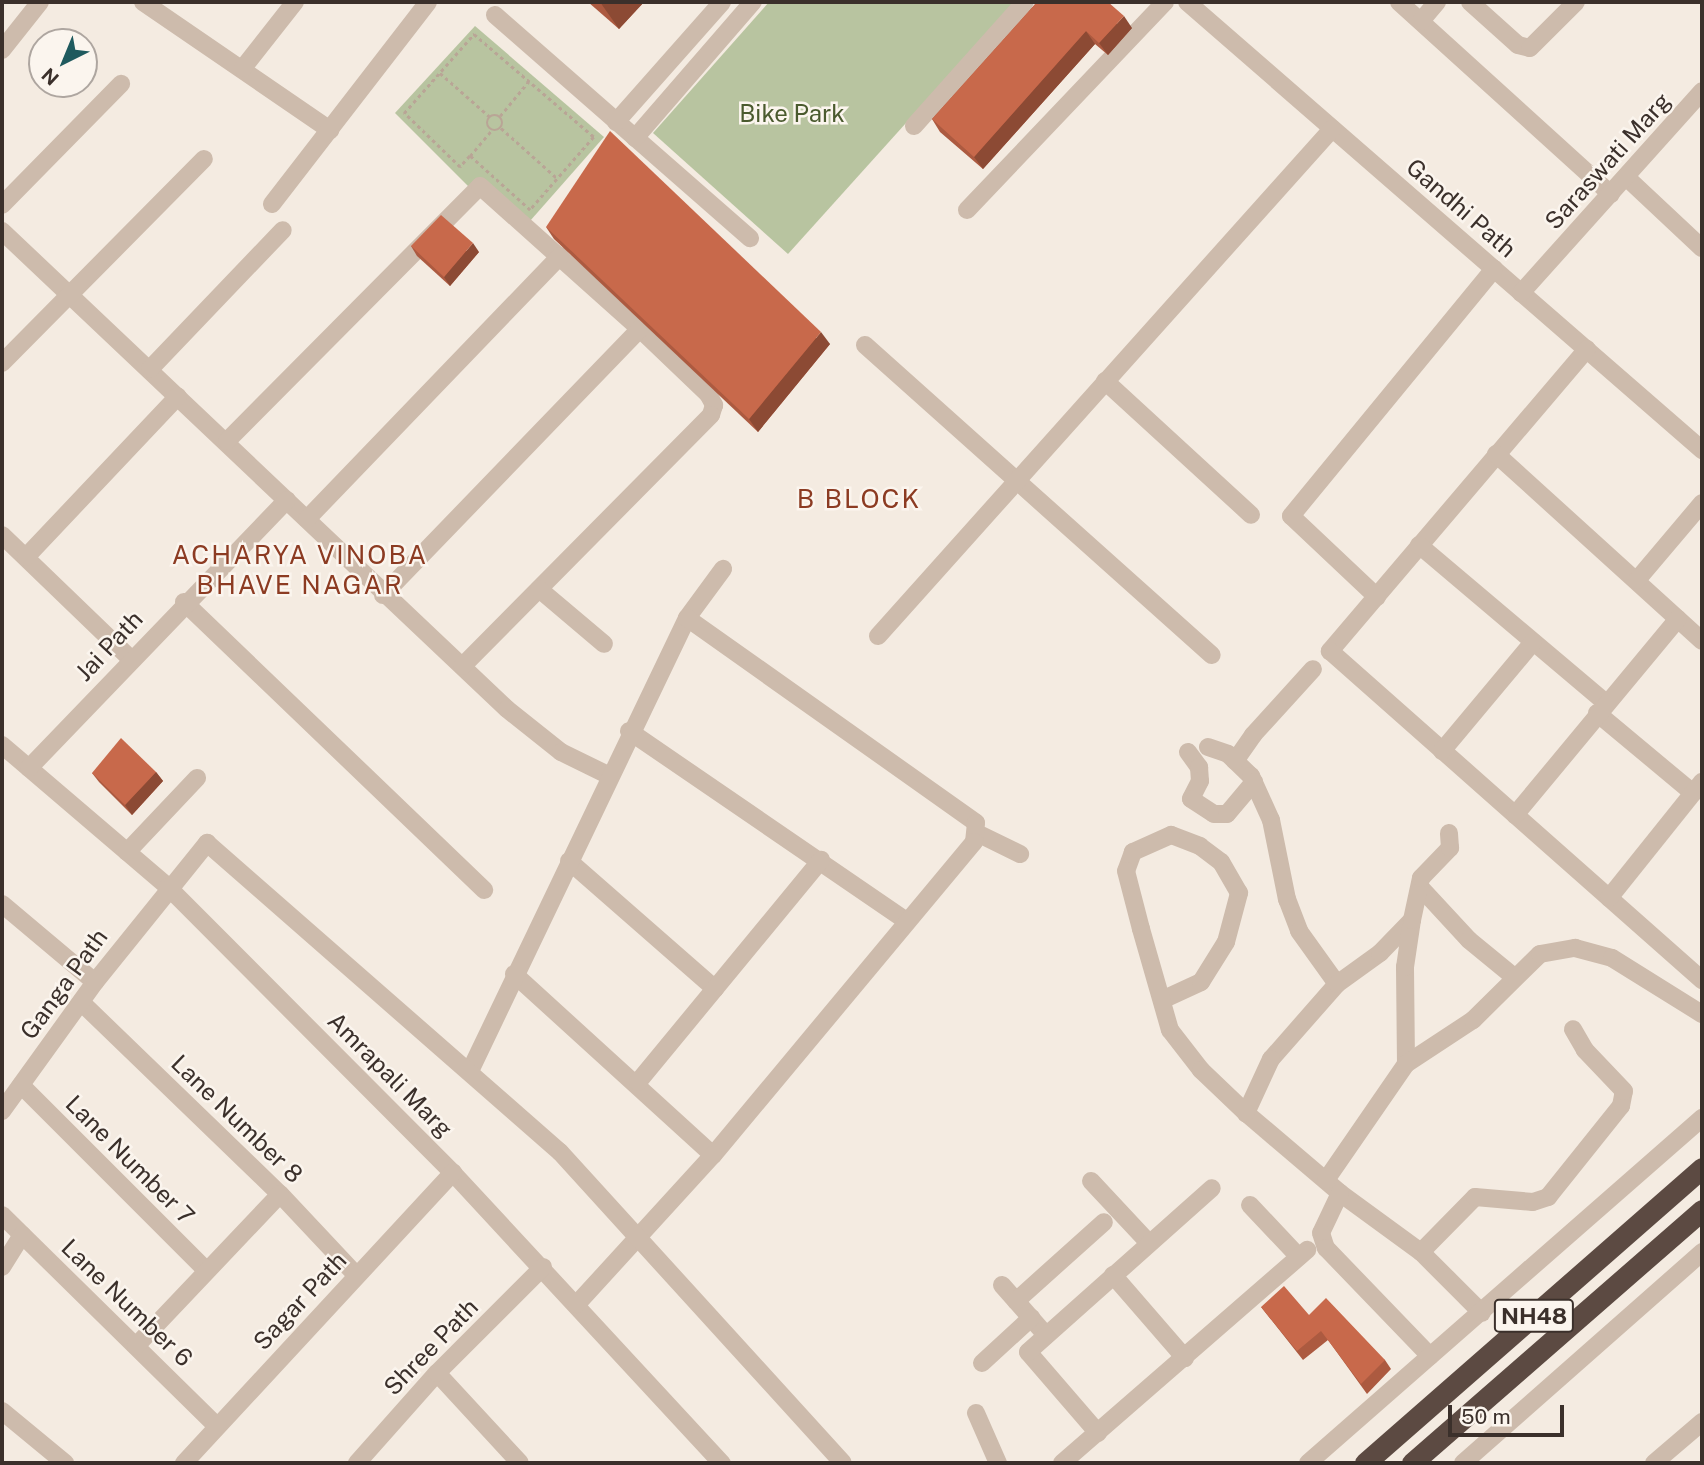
<!DOCTYPE html>
<style>
body{margin:0}
#map{position:relative;width:1704px;height:1465px;overflow:hidden;background:#f4ebe1;font-family:"Public Sans",sans-serif}
div>[style]{position:absolute}
[style*='--x']{left:calc(var(--x)*1px);top:calc(var(--y)*1px);width:calc(var(--w)*1px);rotate:calc(var(--a)*1deg)}
.green>*{inset:0;background:#b8c4a0}
.path>*{height:2.5px;margin-top:-1.25px;transform-origin:0;background:repeating-linear-gradient(90deg,#b9a596 0 3.5px,transparent 0 7px)}
.path>.ring{margin:-1.25px;padding:0;box-sizing:content-box;background:none;border:2.5px solid #b9a596;border-radius:50%}
.minor>*{height:18px;margin:-9px;padding:0 9px;transform-origin:9px;border-radius:9px;background:#cdbbac}
.highway>*{height:21px;margin:-10.5px;padding:0 10.5px;transform-origin:10.5px;border-radius:10.5px;background:#5c4a42}
.wall>*{inset:0;background:#ac5a40}
.shaded-wall>*{inset:0;background:#8c4a34}
.building>*{inset:0;background:#c8694b}
span{translate:-50% -50%;white-space:nowrap;text-align:center;line-height:1.15;-webkit-text-stroke:5px #fbf5ee;paint-order:stroke}
.shield-label span{padding:2px 5px;background:#fbf5ee;border:2px solid;border-radius:5px;-webkit-text-stroke-width:0}
.shield-label{font-size:23px;color:#3b302b;font-weight:700}
.park-label{font-size:24px;color:#4a5a2e}
.street-label{font-size:24px;color:#3b302b}
.neighbourhood-label{font-size:26px;color:#8c3b22;letter-spacing:2px}
.frame{position:absolute;inset:0;border:4px solid #3b302b;pointer-events:none}
.north{position:absolute;left:28px;top:28px;width:70px;height:70px;box-sizing:border-box;background:#fbf5ee;border:2px solid #aea6a0;border-radius:50%;rotate:223deg;font-size:19px;font-weight:700;line-height:28px;text-align:center;color:#3b302b}
.north::after{content:'';display:block;margin:auto;width:24px;height:32px;background:#1f5a5e;clip-path:polygon(50% 0,100% 100%,50% 72%,0 100%)}
.scale{position:absolute;left:1448px;top:1405px;width:116px;height:32px;box-sizing:border-box;border:4px solid #3b302b;border-top:0;padding-left:9px;font-size:21px;line-height:24px;white-space:nowrap;color:#3b302b;-webkit-text-stroke:5px #fbf5ee;paint-order:stroke}
</style>
<div id="map">
<div class="green">
<i style="clip-path:polygon(769px 2px,1015px 2px,788px 254px,653px 133px)"></i>
<i style="clip-path:polygon(475px 26px,604px 137px,530px 221px,468px 186px,395px 113px)"></i>
</div>
<div class="path">
<i style="--x:474;--y:34;--w:158;--a:40.6"></i>
<i style="--x:594;--y:137;--w:97;--a:131.2"></i>
<i style="--x:530;--y:210;--w:81;--a:-138"></i>
<i style="--x:470;--y:156;--w:15;--a:132"></i>
<i style="--x:460;--y:167;--w:78;--a:-136"></i>
<i style="--x:404;--y:113;--w:106;--a:-48.5"></i>
<i style="--x:440;--y:73;--w:67;--a:41.3"></i>
<i class="ring" style="left:487px;top:115px;width:13.5px;height:13.5px"></i>
<i style="--x:500;--y:116;--w:45;--a:-50.4"></i>
<i style="--x:501;--y:128;--w:76;--a:41.8"></i>
<i style="--x:470;--y:156;--w:34;--a:-50"></i>
</div>
<div class="minor">
<i style="--x:143;--y:2;--w:227;--a:34.4"></i>
<i style="--x:1187;--y:2;--w:683;--a:41.02"></i>
<i style="--x:1399;--y:2;--w:286;--a:42.2"></i>
<i style="--x:1470;--y:2;--w:64;--a:41.9"></i>
<i style="--x:1518;--y:45;--w:12;--a:14"></i>
<i style="--x:1530;--y:48;--w:65;--a:-45"></i>
<i style="--x:495;--y:15;--w:339;--a:41.2"></i>
<i style="--x:1421;--y:21;--w:25;--a:-50"></i>
<i style="--x:2;--y:50;--w:61;--a:-51.6"></i>
<i style="--x:243;--y:68;--w:84;--a:-51.8"></i>
<i style="--x:616;--y:122;--w:160;--a:-48.5"></i>
<i style="--x:914;--y:126;--w:166;--a:-48.2"></i>
<i style="--x:635;--y:138;--w:180;--a:-49.1"></i>
<i style="--x:1626;--y:177;--w:104;--a:43.1"></i>
<i style="--x:272;--y:204;--w:255;--a:-52.3"></i>
<i style="--x:2;--y:205;--w:170;--a:-45.5"></i>
<i style="--x:967;--y:210;--w:287;--a:-46.4"></i>
<i style="--x:2;--y:231;--w:695;--a:43.43"></i>
<i style="--x:507;--y:709;--w:69;--a:38.5"></i>
<i style="--x:561;--y:752;--w:52;--a:26.1"></i>
<i style="--x:1521;--y:293;--w:271;--a:-48.1"></i>
<i style="--x:865;--y:345;--w:465;--a:41.8"></i>
<i style="--x:1587;--y:349;--w:397;--a:130.4"></i>
<i style="--x:1330;--y:651;--w:497;--a:41.5"></i>
<i style="--x:2;--y:363;--w:287;--a:-45.3"></i>
<i style="--x:150;--y:369;--w:192;--a:-46.3"></i>
<i style="--x:1105;--y:381;--w:198;--a:42.5"></i>
<i style="--x:227;--y:441;--w:359;--a:-45.2"></i>
<i style="--x:480;--y:186;--w:215;--a:41.8"></i>
<i style="--x:640;--y:329;--w:94;--a:43.7"></i>
<i style="--x:708;--y:394;--w:13;--a:61"></i>
<i style="--x:714;--y:405;--w:10;--a:107"></i>
<i style="--x:711;--y:415;--w:353;--a:134.7"></i>
<i style="--x:1496;--y:454;--w:278;--a:42.2"></i>
<i style="--x:307;--y:519;--w:365;--a:-46.1"></i>
<i style="--x:2;--y:535;--w:178;--a:43.9"></i>
<i style="--x:1419;--y:545;--w:245;--a:40.2"></i>
<i style="--x:26;--y:557;--w:221;--a:-46.6"></i>
<i style="--x:1637;--y:580;--w:101;--a:-49.8"></i>
<i style="--x:539;--y:589;--w:85;--a:40.2"></i>
<i style="--x:383;--y:595;--w:370;--a:-46"></i>
<i style="--x:1377;--y:597;--w:118;--a:-136.7"></i>
<i style="--x:1291;--y:516;--w:320;--a:-50.6"></i>
<i style="--x:184;--y:602;--w:416;--a:43.8"></i>
<i style="--x:687;--y:618;--w:61;--a:-53.7"></i>
<i style="--x:878;--y:636;--w:681;--a:-48.16"></i>
<i style="--x:1597;--y:713;--w:125;--a:39.8"></i>
<i style="--x:629;--y:731;--w:337;--a:34.4"></i>
<i style="--x:2;--y:745;--w:218;--a:40.5"></i>
<i style="--x:168;--y:887;--w:404;--a:45.1"></i>
<i style="--x:453;--y:1173;--w:396;--a:47.2"></i>
<i style="--x:1208;--y:747;--w:21;--a:19"></i>
<i style="--x:1228;--y:754;--w:32;--a:44"></i>
<i style="--x:1251;--y:776;--w:48;--a:65.6"></i>
<i style="--x:1271;--y:820;--w:81;--a:78.6"></i>
<i style="--x:1287;--y:899;--w:34;--a:69"></i>
<i style="--x:1299;--y:931;--w:65;--a:54.4"></i>
<i style="--x:1337;--y:984;--w:100;--a:131.3"></i>
<i style="--x:1271;--y:1059;--w:60;--a:114.8"></i>
<i style="--x:1246;--y:1113;--w:123;--a:40.4"></i>
<i style="--x:1340;--y:1193;--w:100;--a:36.1"></i>
<i style="--x:1421;--y:1252;--w:86;--a:45"></i>
<i style="--x:1442;--y:751;--w:142;--a:-50.1"></i>
<i style="--x:1188;--y:752;--w:19;--a:54"></i>
<i style="--x:1199;--y:767;--w:14;--a:86"></i>
<i style="--x:1200;--y:781;--w:20;--a:117"></i>
<i style="--x:1191;--y:799;--w:27;--a:33"></i>
<i style="--x:1214;--y:814;--w:13;--a:0"></i>
<i style="--x:1227;--y:814;--w:42;--a:-49.8"></i>
<i style="--x:1235;--y:761;--w:32;--a:-55"></i>
<i style="--x:1253;--y:735;--w:89;--a:-47.7"></i>
<i style="--x:29;--y:768;--w:372;--a:-46.1"></i>
<i style="--x:1515;--y:815;--w:255;--a:-50.3"></i>
<i style="--x:977;--y:833;--w:48;--a:26"></i>
<i style="--x:127;--y:852;--w:102;--a:-46.6"></i>
<i style="--x:569;--y:861;--w:194;--a:41.2"></i>
<i style="--x:1420;--y:887;--w:72;--a:47.2"></i>
<i style="--x:1469;--y:940;--w:58;--a:39.4"></i>
<i style="--x:1609;--y:898;--w:149;--a:-51.3"></i>
<i style="--x:2;--y:904;--w:121;--a:40"></i>
<i style="--x:514;--y:974;--w:269;--a:42.3"></i>
<i style="--x:1337;--y:984;--w:53;--a:-35.8"></i>
<i style="--x:1380;--y:953;--w:46;--a:-45.9"></i>
<i style="--x:1162;--y:1000;--w:43;--a:-24.8"></i>
<i style="--x:1201;--y:982;--w:47;--a:-58"></i>
<i style="--x:1226;--y:942;--w:51;--a:-75.1"></i>
<i style="--x:1239;--y:893;--w:36;--a:-120"></i>
<i style="--x:1221;--y:862;--w:26;--a:-143"></i>
<i style="--x:1200;--y:846;--w:31;--a:-159"></i>
<i style="--x:1171;--y:835;--w:42;--a:155.9"></i>
<i style="--x:1133;--y:852;--w:20;--a:110"></i>
<i style="--x:1126;--y:871;--w:60;--a:75.5"></i>
<i style="--x:1141;--y:929;--w:105;--a:74"></i>
<i style="--x:1170;--y:1030;--w:51;--a:52.2"></i>
<i style="--x:1201;--y:1070;--w:62;--a:43.7"></i>
<i style="--x:81;--y:1002;--w:277;--a:44"></i>
<i style="--x:280;--y:1194;--w:111;--a:46.8"></i>
<i style="--x:1406;--y:1064;--w:97;--a:-90.6"></i>
<i style="--x:1405;--y:967;--w:48;--a:-81.5"></i>
<i style="--x:1412;--y:920;--w:43;--a:-77.9"></i>
<i style="--x:1421;--y:878;--w:42;--a:-46"></i>
<i style="--x:1450;--y:848;--w:15;--a:-94"></i>
<i style="--x:470;--y:1071;--w:502;--a:-64.4"></i>
<i style="--x:687;--y:618;--w:354;--a:35.3"></i>
<i style="--x:976;--y:823;--w:19;--a:96"></i>
<i style="--x:974;--y:842;--w:408;--a:129.8"></i>
<i style="--x:713;--y:1155;--w:202;--a:132.4"></i>
<i style="--x:638;--y:1082;--w:288;--a:-50.5"></i>
<i style="--x:21;--y:1085;--w:262;--a:45"></i>
<i style="--x:2;--y:1111;--w:159;--a:-54.2"></i>
<i style="--x:95;--y:982;--w:179;--a:-51.1"></i>
<i style="--x:207;--y:843;--w:469;--a:41.2"></i>
<i style="--x:560;--y:1152;--w:420;--a:47.7"></i>
<i style="--x:1326;--y:1180;--w:141;--a:-55.4"></i>
<i style="--x:1406;--y:1064;--w:80;--a:-33.3"></i>
<i style="--x:1473;--y:1020;--w:94;--a:-44.6"></i>
<i style="--x:1540;--y:954;--w:36;--a:-10"></i>
<i style="--x:1575;--y:948;--w:38;--a:15"></i>
<i style="--x:1612;--y:958;--w:106;--a:31.9"></i>
<i style="--x:1091;--y:1181;--w:85;--a:46.9"></i>
<i style="--x:1340;--y:1193;--w:44;--a:115.4"></i>
<i style="--x:1321;--y:1233;--w:16;--a:72"></i>
<i style="--x:1326;--y:1248;--w:150;--a:46.1"></i>
<i style="--x:1250;--y:1205;--w:71;--a:46.7"></i>
<i style="--x:2;--y:1215;--w:301;--a:44.5"></i>
<i style="--x:1421;--y:1252;--w:77;--a:-45.5"></i>
<i style="--x:1475;--y:1197;--w:58;--a:4.9"></i>
<i style="--x:1533;--y:1202;--w:16;--a:-18"></i>
<i style="--x:1548;--y:1197;--w:117;--a:-51.3"></i>
<i style="--x:1621;--y:1106;--w:15;--a:-79"></i>
<i style="--x:1624;--y:1091;--w:57;--a:-133.6"></i>
<i style="--x:1585;--y:1050;--w:24;--a:-120"></i>
<i style="--x:2;--y:1267;--w:38;--a:-58"></i>
<i style="--x:1113;--y:1275;--w:110;--a:49.1"></i>
<i style="--x:1002;--y:1285;--w:67;--a:48.7"></i>
<i style="--x:1016;--y:1301;--w:118;--a:-41.9"></i>
<i style="--x:136;--y:1346;--w:209;--a:-46.5"></i>
<i style="--x:982;--y:1363;--w:67;--a:-42.6"></i>
<i style="--x:437;--y:1373;--w:122;--a:47.3"></i>
<i style="--x:2;--y:1411;--w:82;--a:39.5"></i>
<i style="--x:976;--y:1413;--w:55;--a:66.3"></i>
<i style="--x:1098;--y:1433;--w:107;--a:-130.8"></i>
<i style="--x:1028;--y:1352;--w:246;--a:-41.7"></i>
<i style="--x:184;--y:1463;--w:396;--a:-47.2"></i>
<i style="--x:357;--y:1463;--w:120;--a:-48.4"></i>
<i style="--x:437;--y:1373;--w:150;--a:-45"></i>
<i style="--x:1062;--y:1463;--w:325;--a:-41"></i>
<i style="--x:1308;--y:1463;--w:524;--a:-41.21"></i>
<i style="--x:1463;--y:1463;--w:319;--a:-41.4"></i>
<i style="--x:1654;--y:1463;--w:63;--a:-40.5"></i>
</div>
<div class="highway">
<i style="--x:1365;--y:1463;--w:448;--a:-41.2"></i>
<i style="--x:1412;--y:1463;--w:385;--a:-41.1"></i>
</div>
<div class="wall">
<i style="clip-path:polygon(588px 2px,644px 2px,619px 29px)"></i>
<i style="clip-path:polygon(1037px 2px,1132px 28px,1108px 55px,1095px 44px,983px 169px,940px 132px,932px 119px)"></i>
<i style="clip-path:polygon(546px 227px,830px 344px,758px 432px,554px 239px)"></i>
<i style="clip-path:polygon(411px 246px,479px 252px,450px 286px,417px 256px)"></i>
<i style="clip-path:polygon(156px 772px,163px 781px,132px 815px,99px 782px,92px 773px)"></i>
<i style="clip-path:polygon(1261px 1307px,1309px 1315px,1385px 1360px,1391px 1369px,1367px 1394px,1328px 1340px,1303px 1360px)"></i>
</div>
<div class="shaded-wall">
<i style="clip-path:polygon(600px 2px,644px 2px,619px 29px)"></i>
<i style="clip-path:polygon(1124px 16px,1132px 28px,1108px 55px,1099px 43px)"></i>
<i style="clip-path:polygon(1086px 31px,1095px 44px,983px 169px,974px 157px)"></i>
<i style="clip-path:polygon(473px 243px,479px 252px,450px 286px,444px 277px)"></i>
<i style="clip-path:polygon(821px 332px,830px 344px,758px 432px,749px 419px)"></i>
<i style="clip-path:polygon(156px 772px,163px 781px,132px 815px,125px 805px)"></i>
</div>
<div class="building">
<i style="clip-path:polygon(1037px 2px,1108px 2px,1124px 16px,1099px 43px,1086px 31px,974px 157px,932px 119px)"></i>
<i style="clip-path:polygon(610px 131px,821px 332px,749px 419px,546px 227px)"></i>
<i style="clip-path:polygon(441px 215px,473px 243px,444px 277px,411px 246px)"></i>
<i style="clip-path:polygon(121px 738px,156px 772px,125px 805px,92px 773px)"></i>
<i style="clip-path:polygon(1284px 1286px,1309px 1315px,1326px 1298px,1385px 1360px,1361px 1384px,1321px 1331px,1297px 1351px,1261px 1307px)"></i>
</div>
<div class="shield-label">
<span style="left:1534px;top:1316px">NH48</span>
</div>
<div class="park-label">
<span style="left:792px;top:114px">Bike Park</span>
</div>
<div class="street-label">
<span style="left:1608px;top:161px;rotate:-48deg">Saraswati Marg</span>
<span style="left:1461px;top:208px;rotate:41deg">Gandhi Path</span>
<span style="left:109px;top:646px;rotate:-47deg">Jai Path</span>
<span style="left:64px;top:984px;rotate:-54deg">Ganga Path</span>
<span style="left:390px;top:1075px;rotate:45deg">Amrapali Marg</span>
<span style="left:237px;top:1119px;rotate:44deg">Lane Number 8</span>
<span style="left:130px;top:1160px;rotate:45deg">Lane Number 7</span>
<span style="left:300px;top:1301px;rotate:-47deg">Sagar Path</span>
<span style="left:127px;top:1303px;rotate:44deg">Lane Number 6</span>
<span style="left:431px;top:1347px;rotate:-46deg">Shree Path</span>
</div>
<div class="neighbourhood-label">
<span style="left:859px;top:499px">B BLOCK</span>
<span style="left:300px;top:570px">ACHARYA VINOBA<br>BHAVE NAGAR</span>
</div>
<div class="frame"></div>
<div class="north">N</div>
<div class="scale">50 m</div>
</div>
